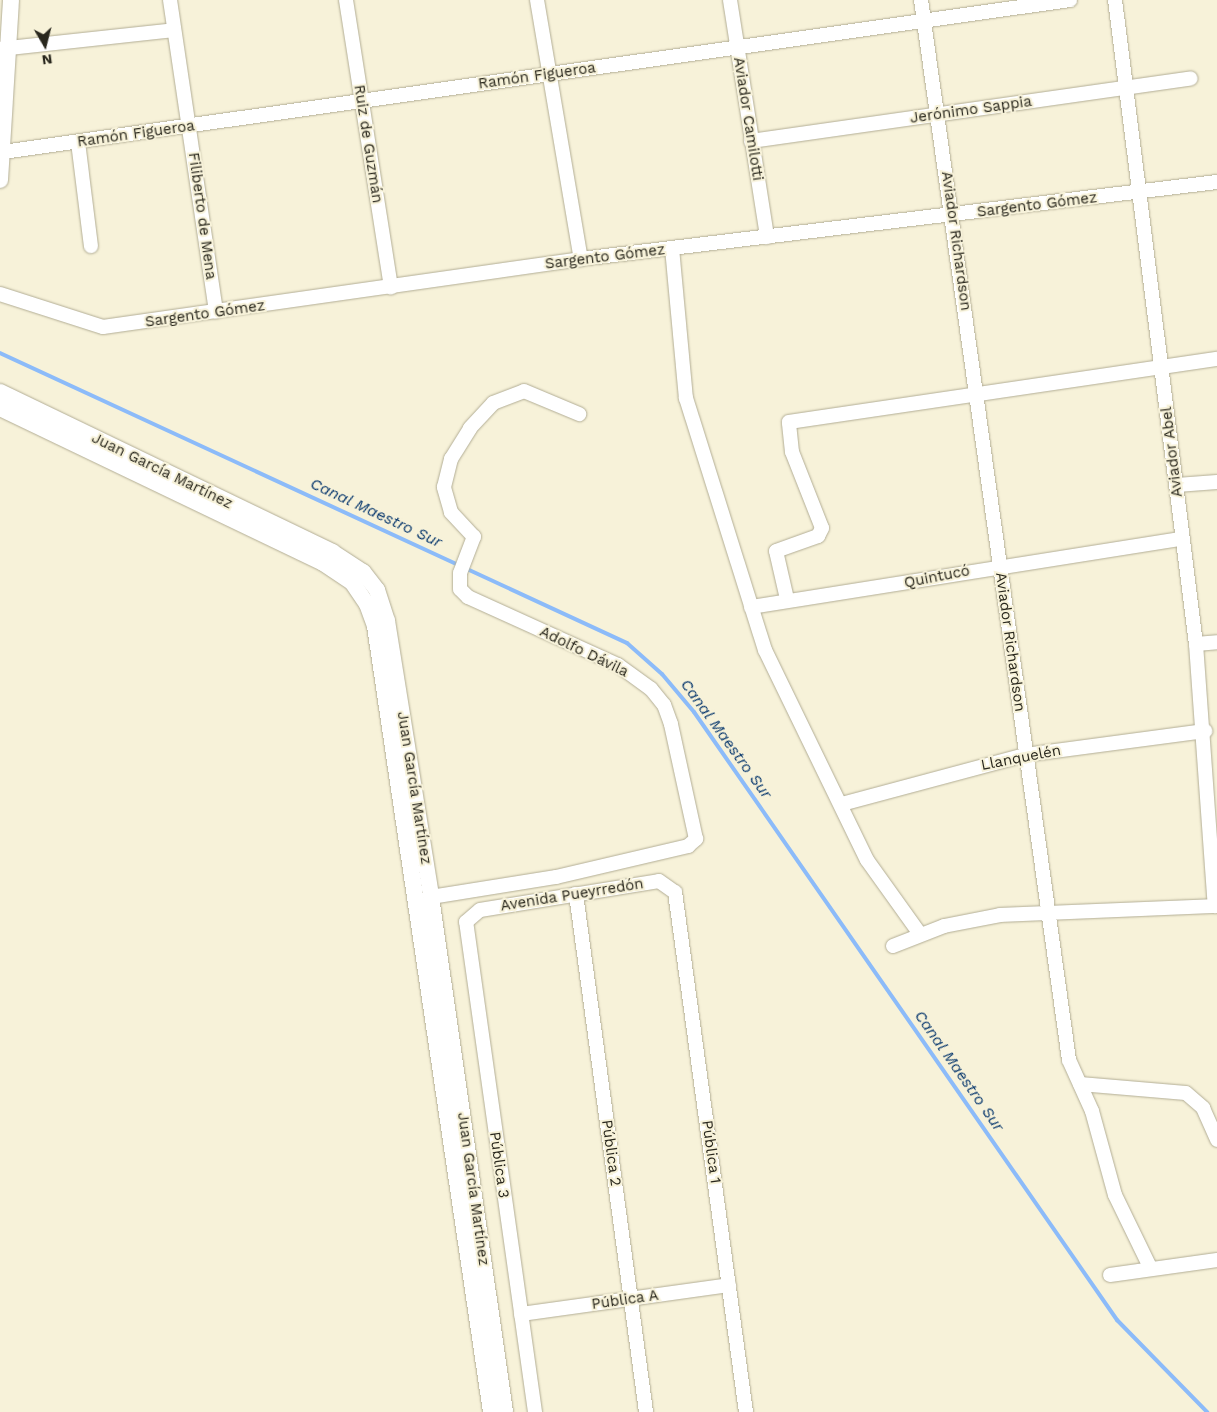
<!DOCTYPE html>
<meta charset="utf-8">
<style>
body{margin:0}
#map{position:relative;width:1217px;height:1412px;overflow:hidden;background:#f7f2d9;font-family:"Work Sans",sans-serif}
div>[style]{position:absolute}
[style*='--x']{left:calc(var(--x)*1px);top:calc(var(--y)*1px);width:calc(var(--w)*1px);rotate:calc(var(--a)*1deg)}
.stream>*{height:4px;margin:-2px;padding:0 2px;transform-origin:2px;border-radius:2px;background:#8cbbf9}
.roads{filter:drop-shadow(0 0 1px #b2ad95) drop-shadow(0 0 1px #b2ad95)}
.minor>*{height:14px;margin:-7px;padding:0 7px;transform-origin:7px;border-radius:7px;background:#fff}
.major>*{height:16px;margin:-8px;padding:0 8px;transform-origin:8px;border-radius:8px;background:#fff}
span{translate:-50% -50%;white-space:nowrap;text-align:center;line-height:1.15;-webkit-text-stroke:4px #f7f2d9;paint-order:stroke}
.street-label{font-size:15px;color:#29271d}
.water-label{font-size:16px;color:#07376d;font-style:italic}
.north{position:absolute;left:20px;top:20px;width:50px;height:50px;-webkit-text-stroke:4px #f7f2d9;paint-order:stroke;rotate:172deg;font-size:14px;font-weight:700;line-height:20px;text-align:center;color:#29271d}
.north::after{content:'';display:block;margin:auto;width:18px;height:22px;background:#29271d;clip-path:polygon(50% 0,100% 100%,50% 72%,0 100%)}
</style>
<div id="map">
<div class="stream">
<i style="--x:0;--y:353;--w:691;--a:24.82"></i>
<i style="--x:627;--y:643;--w:47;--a:41.5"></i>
<i style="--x:662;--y:674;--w:50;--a:49.9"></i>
<i style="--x:694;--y:712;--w:741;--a:55.17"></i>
<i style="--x:1117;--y:1320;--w:129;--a:45.6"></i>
</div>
<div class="roads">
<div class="minor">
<i style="--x:170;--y:0;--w:315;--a:81.6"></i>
<i style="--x:346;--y:0;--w:291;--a:81.1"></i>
<i style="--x:537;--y:0;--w:263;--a:80.4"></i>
<i style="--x:730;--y:0;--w:240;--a:81.1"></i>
<i style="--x:921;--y:0;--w:1070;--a:82.05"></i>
<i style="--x:1069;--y:1060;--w:56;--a:65.7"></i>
<i style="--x:1092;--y:1111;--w:87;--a:74.7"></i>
<i style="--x:1115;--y:1195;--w:82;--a:64.1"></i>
<i style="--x:1115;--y:0;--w:649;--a:82.83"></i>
<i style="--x:1196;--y:644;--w:263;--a:85.9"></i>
<i style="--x:0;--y:49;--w:175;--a:-6.2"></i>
<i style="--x:751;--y:141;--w:444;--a:-8.1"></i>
<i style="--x:78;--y:142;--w:105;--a:82.9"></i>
<i style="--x:3;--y:152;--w:1078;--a:-8.11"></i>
<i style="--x:672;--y:248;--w:151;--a:84.7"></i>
<i style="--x:686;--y:398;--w:264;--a:72.6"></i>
<i style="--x:765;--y:650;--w:233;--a:64.1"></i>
<i style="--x:867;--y:860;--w:91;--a:54.4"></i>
<i style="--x:0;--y:294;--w:108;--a:17.8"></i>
<i style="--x:103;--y:327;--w:491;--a:-8.1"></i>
<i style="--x:589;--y:258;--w:633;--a:-6.9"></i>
<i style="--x:1177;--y:485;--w:40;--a:-4.3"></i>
<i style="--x:787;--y:599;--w:49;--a:-102.9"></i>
<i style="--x:776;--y:551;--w:45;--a:-19.7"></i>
<i style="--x:818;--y:536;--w:9;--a:-63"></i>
<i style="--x:822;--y:528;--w:82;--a:-111.5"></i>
<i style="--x:792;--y:452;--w:30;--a:-96"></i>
<i style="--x:789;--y:422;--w:433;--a:-8.4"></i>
<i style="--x:751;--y:607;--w:436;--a:-9"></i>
<i style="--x:1196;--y:644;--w:21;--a:-5"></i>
<i style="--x:842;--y:804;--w:189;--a:-15"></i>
<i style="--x:1025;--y:755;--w:182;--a:-7.6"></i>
<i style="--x:576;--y:894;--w:523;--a:82.3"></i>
<i style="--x:431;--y:897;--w:127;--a:-9.1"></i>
<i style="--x:556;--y:877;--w:136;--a:-13.2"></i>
<i style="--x:688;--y:846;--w:11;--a:-41"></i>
<i style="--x:696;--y:839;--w:118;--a:-102.3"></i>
<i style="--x:671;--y:724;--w:20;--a:-110"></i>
<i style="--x:664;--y:705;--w:21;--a:-129"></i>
<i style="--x:651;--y:689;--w:41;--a:-144"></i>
<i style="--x:618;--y:665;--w:165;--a:-155.6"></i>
<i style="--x:468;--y:597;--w:11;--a:-135"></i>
<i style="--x:460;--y:589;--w:16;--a:-90"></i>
<i style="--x:460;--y:573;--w:39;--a:-69"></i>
<i style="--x:474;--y:537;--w:34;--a:-133"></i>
<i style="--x:451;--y:512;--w:26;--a:-106"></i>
<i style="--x:444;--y:487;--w:29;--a:-76"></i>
<i style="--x:451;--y:459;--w:36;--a:-58"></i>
<i style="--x:470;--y:428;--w:34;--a:-47"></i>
<i style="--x:493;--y:403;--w:33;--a:-21"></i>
<i style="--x:524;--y:391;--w:60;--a:22.7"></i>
<i style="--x:893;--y:946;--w:55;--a:-21.4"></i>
<i style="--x:944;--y:926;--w:57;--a:-11.1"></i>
<i style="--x:1000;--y:915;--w:217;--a:-2.4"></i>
<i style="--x:1080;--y:1084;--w:106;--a:4.9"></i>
<i style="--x:1186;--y:1093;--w:23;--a:41"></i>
<i style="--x:1203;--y:1108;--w:35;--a:66"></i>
<i style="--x:1110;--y:1275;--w:108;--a:-8"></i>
<i style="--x:521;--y:1314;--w:210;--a:-7.9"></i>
<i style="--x:535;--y:1412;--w:495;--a:-98"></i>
<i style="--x:466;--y:922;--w:18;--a:-41"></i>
<i style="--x:480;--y:910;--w:181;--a:-9.2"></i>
<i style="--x:659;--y:881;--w:19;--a:35"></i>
<i style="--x:675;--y:892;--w:525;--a:82.23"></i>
</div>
<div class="major">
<i style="--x:0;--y:180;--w:180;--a:-86.5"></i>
<i style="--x:0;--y:392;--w:369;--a:25.7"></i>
<i style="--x:332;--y:552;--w:37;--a:33"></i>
<i style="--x:363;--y:572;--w:23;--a:52"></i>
<i style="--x:377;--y:590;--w:33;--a:72"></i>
<i style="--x:387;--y:621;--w:279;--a:80.9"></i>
<i style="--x:431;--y:897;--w:520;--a:81.82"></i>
<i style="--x:0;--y:408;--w:357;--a:25.6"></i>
<i style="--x:322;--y:562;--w:36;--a:34"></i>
<i style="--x:352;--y:582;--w:27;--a:56"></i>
<i style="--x:367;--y:604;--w:23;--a:70"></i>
<i style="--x:375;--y:626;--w:795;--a:81.6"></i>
</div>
</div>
<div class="street-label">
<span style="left:537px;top:76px;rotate:-8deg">Ramón Figueroa</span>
<span style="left:971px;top:110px;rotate:-8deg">Jerónimo Sappia</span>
<span style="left:748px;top:119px;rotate:81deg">Aviador Camilotti</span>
<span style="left:136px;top:134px;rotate:-8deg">Ramón Figueroa</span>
<span style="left:368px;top:144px;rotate:81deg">Ruiz de Guzmán</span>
<span style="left:1037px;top:205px;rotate:-7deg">Sargento Gómez</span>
<span style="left:202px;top:216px;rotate:82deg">Filiberto de Mena</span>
<span style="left:956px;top:241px;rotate:82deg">Aviador Richardson</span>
<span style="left:605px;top:257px;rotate:-7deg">Sargento Gómez</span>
<span style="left:205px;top:314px;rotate:-8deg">Sargento Gómez</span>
<span style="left:1172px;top:452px;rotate:-97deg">Aviador Abel</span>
<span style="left:162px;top:471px;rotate:26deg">Juan García Martínez</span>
<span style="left:937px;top:577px;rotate:-11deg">Quintucó</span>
<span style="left:1010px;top:642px;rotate:82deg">Aviador Richardson</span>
<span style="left:584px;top:652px;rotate:26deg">Adolfo Dávila</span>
<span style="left:1021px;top:758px;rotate:-11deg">Llanquelén</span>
<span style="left:414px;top:788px;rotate:81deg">Juan García Martínez</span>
<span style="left:572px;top:895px;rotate:-9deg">Avenida Pueyrredón</span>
<span style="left:711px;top:1152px;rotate:82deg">Pública 1</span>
<span style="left:611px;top:1153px;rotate:82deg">Pública 2</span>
<span style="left:499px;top:1165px;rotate:82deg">Pública 3</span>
<span style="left:473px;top:1189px;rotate:82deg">Juan García Martínez</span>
<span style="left:625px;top:1300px;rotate:-8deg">Pública A</span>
</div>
<div class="water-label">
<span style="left:376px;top:513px;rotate:25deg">Canal Maestro Sur</span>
<span style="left:726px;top:739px;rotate:54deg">Canal Maestro Sur</span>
<span style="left:959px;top:1071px;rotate:55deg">Canal Maestro Sur</span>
</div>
<div class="north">N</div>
</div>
